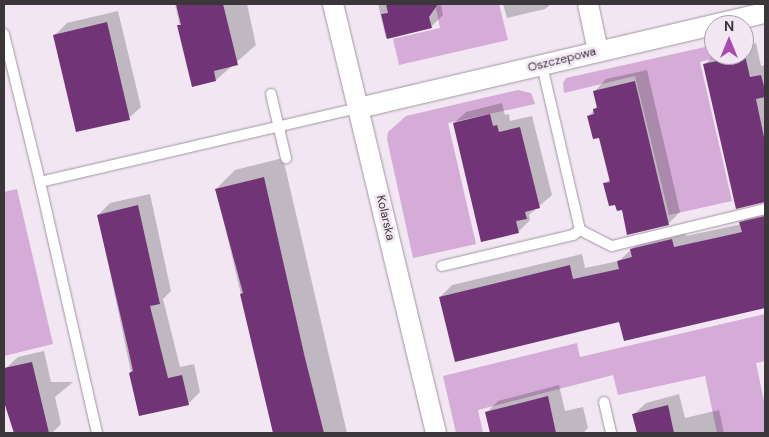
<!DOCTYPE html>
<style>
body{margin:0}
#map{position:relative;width:769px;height:437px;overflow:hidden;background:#f1e6f1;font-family:"DM Sans",sans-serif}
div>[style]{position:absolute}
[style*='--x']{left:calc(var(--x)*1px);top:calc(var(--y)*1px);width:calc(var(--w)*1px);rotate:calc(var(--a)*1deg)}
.green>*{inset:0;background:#d5acd7}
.shadow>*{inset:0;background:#0003}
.building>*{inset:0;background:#713476}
.roads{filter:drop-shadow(0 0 1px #a096a0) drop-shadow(0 0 1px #a096a0)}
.lane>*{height:10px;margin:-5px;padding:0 5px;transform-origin:5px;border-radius:5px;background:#fff}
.street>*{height:20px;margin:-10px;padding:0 10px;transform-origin:10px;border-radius:10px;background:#fff}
span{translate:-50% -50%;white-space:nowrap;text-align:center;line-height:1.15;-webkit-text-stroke:5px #f1e6f1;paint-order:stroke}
.street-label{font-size:12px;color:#3a363a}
.frame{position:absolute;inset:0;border:5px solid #3a363a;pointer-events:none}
.north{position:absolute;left:704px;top:15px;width:50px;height:50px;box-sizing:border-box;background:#f1e6f1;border:1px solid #a8a0a8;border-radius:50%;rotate:0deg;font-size:14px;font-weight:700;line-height:20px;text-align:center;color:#3a363a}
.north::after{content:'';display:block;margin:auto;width:18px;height:22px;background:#aa49b1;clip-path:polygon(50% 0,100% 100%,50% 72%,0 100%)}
</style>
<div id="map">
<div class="green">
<i style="clip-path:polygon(435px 4px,499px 4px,508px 40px,399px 65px,393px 39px,440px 28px)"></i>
<i style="clip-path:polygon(714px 45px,714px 55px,726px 55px,700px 62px,732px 201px,669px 215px,635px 76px,564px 93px,563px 83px,566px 78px)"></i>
<i style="clip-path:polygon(518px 90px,531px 93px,535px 104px,448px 123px,476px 244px,413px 258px,387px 139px,388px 132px,406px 116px)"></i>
<i style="clip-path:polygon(17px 189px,53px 344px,4px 356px,4px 192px)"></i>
<i style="clip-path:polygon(765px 314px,765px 361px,756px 363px,765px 406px,765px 433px,717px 433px,705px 376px,618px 395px,613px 375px,478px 410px,483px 433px,456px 433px,443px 376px,577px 343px,580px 357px)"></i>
</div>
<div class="shadow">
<i style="clip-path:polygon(175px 4px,247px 4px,256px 45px,216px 80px,193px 85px)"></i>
<i style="clip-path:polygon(378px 4px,441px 4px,443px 15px,431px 27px,386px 38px)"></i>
<i style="clip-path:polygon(503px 4px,551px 4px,545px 9px,507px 18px)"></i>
<i style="clip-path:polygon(118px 11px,141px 107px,129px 118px,55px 35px,67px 23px)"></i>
<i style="clip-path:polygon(756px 43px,761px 66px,765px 65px,765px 201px,737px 207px,705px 64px,714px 55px,744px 55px,744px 46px)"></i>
<i style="clip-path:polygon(647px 70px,680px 212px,668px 224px,605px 184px,611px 178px,600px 136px,589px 116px,598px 105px,595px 91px,606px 79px)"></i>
<i style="clip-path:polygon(502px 103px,505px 115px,509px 114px,510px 121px,532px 116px,552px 195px,529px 215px,530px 220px,518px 232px,454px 123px,466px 112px)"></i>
<i style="clip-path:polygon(283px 158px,347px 433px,274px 433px,216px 189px,235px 170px)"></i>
<i style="clip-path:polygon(150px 194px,171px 291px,163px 299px,180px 367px,194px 364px,200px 392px,188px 404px,140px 415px,98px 215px,110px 203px)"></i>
<i style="clip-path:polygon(765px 207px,765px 306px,624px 340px,620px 321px,440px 297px,452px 285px,582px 254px,585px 268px,619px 261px,644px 237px,684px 227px,686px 236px,733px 226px,741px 224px,753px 211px)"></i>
<i style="clip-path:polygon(44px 351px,51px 382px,73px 382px,55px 397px,61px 424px,52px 433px,15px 433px,4px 391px,4px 370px,18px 357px)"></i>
<i style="clip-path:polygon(559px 385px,565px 411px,583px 407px,588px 428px,583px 433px,491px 433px,486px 413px,498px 401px)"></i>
<i style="clip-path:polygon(679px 394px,685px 418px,719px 410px,724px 433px,638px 433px,634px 414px,646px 403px)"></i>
</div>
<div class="building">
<i style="clip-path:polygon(176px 4px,223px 4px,238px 65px,214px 71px,216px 81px,192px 87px,177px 25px,181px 25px)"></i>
<i style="clip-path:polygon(386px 4px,438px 4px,429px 17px,432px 28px,387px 39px,381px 14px,388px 13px)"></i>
<i style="clip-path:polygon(107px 22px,130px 120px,76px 132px,53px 35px)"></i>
<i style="clip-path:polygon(745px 55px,750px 77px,761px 75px,765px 90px,765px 97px,756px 99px,765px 142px,765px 202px,736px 209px,703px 64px)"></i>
<i style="clip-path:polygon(635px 81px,669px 225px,627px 235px,622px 210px,617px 211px,615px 205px,609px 206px,603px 183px,610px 182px,599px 138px,593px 139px,587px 116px,594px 114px,593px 109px,597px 108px,593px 91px)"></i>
<i style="clip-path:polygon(490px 114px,493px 126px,497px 125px,499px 132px,520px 127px,540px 208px,525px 212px,527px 219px,516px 221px,519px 233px,481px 242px,453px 123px)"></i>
<i style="clip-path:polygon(264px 177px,305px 358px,324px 433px,273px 433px,240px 294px,243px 293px,215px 189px)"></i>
<i style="clip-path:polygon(138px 205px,160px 304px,150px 306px,168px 378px,182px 375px,189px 405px,139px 416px,129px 373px,133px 371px,128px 348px,97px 215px)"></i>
<i style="clip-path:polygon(765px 216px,765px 308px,624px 341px,619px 322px,455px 362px,439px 297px,570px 265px,573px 279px,619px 269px,617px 261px,632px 257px,630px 249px,672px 239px,674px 247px,720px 237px,742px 232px,739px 222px)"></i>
<i style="clip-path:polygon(32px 362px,49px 433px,14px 433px,4px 402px,4px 368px)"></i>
<i style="clip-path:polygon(548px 396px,556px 433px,490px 433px,485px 412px)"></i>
<i style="clip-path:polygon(668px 405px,674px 433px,637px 433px,632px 414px)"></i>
</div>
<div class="roads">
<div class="lane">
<i style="--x:4;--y:34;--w:152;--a:76.3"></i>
<i style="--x:271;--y:94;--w:66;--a:76.8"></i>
<i style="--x:580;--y:230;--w:36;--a:27"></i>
<i style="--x:612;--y:246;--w:157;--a:-13.6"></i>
<i style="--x:442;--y:266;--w:135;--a:-13.3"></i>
<i style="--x:573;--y:235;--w:9;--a:-36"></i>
<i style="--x:580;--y:230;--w:169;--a:-103"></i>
<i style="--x:604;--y:402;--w:32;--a:77"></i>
<i style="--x:97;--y:433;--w:257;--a:-102.8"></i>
<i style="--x:40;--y:182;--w:327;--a:-13.1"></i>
</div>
<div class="street">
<i style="--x:333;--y:4;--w:441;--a:76.5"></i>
<i style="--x:588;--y:4;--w:48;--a:78"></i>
<i style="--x:359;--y:108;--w:417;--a:-13.2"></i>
</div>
</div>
<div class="street-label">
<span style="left:562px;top:60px;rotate:-14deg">Oszczepowa</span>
<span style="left:385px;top:218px;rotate:77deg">Kolarska</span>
</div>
<div class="frame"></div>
<div class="north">N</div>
</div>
